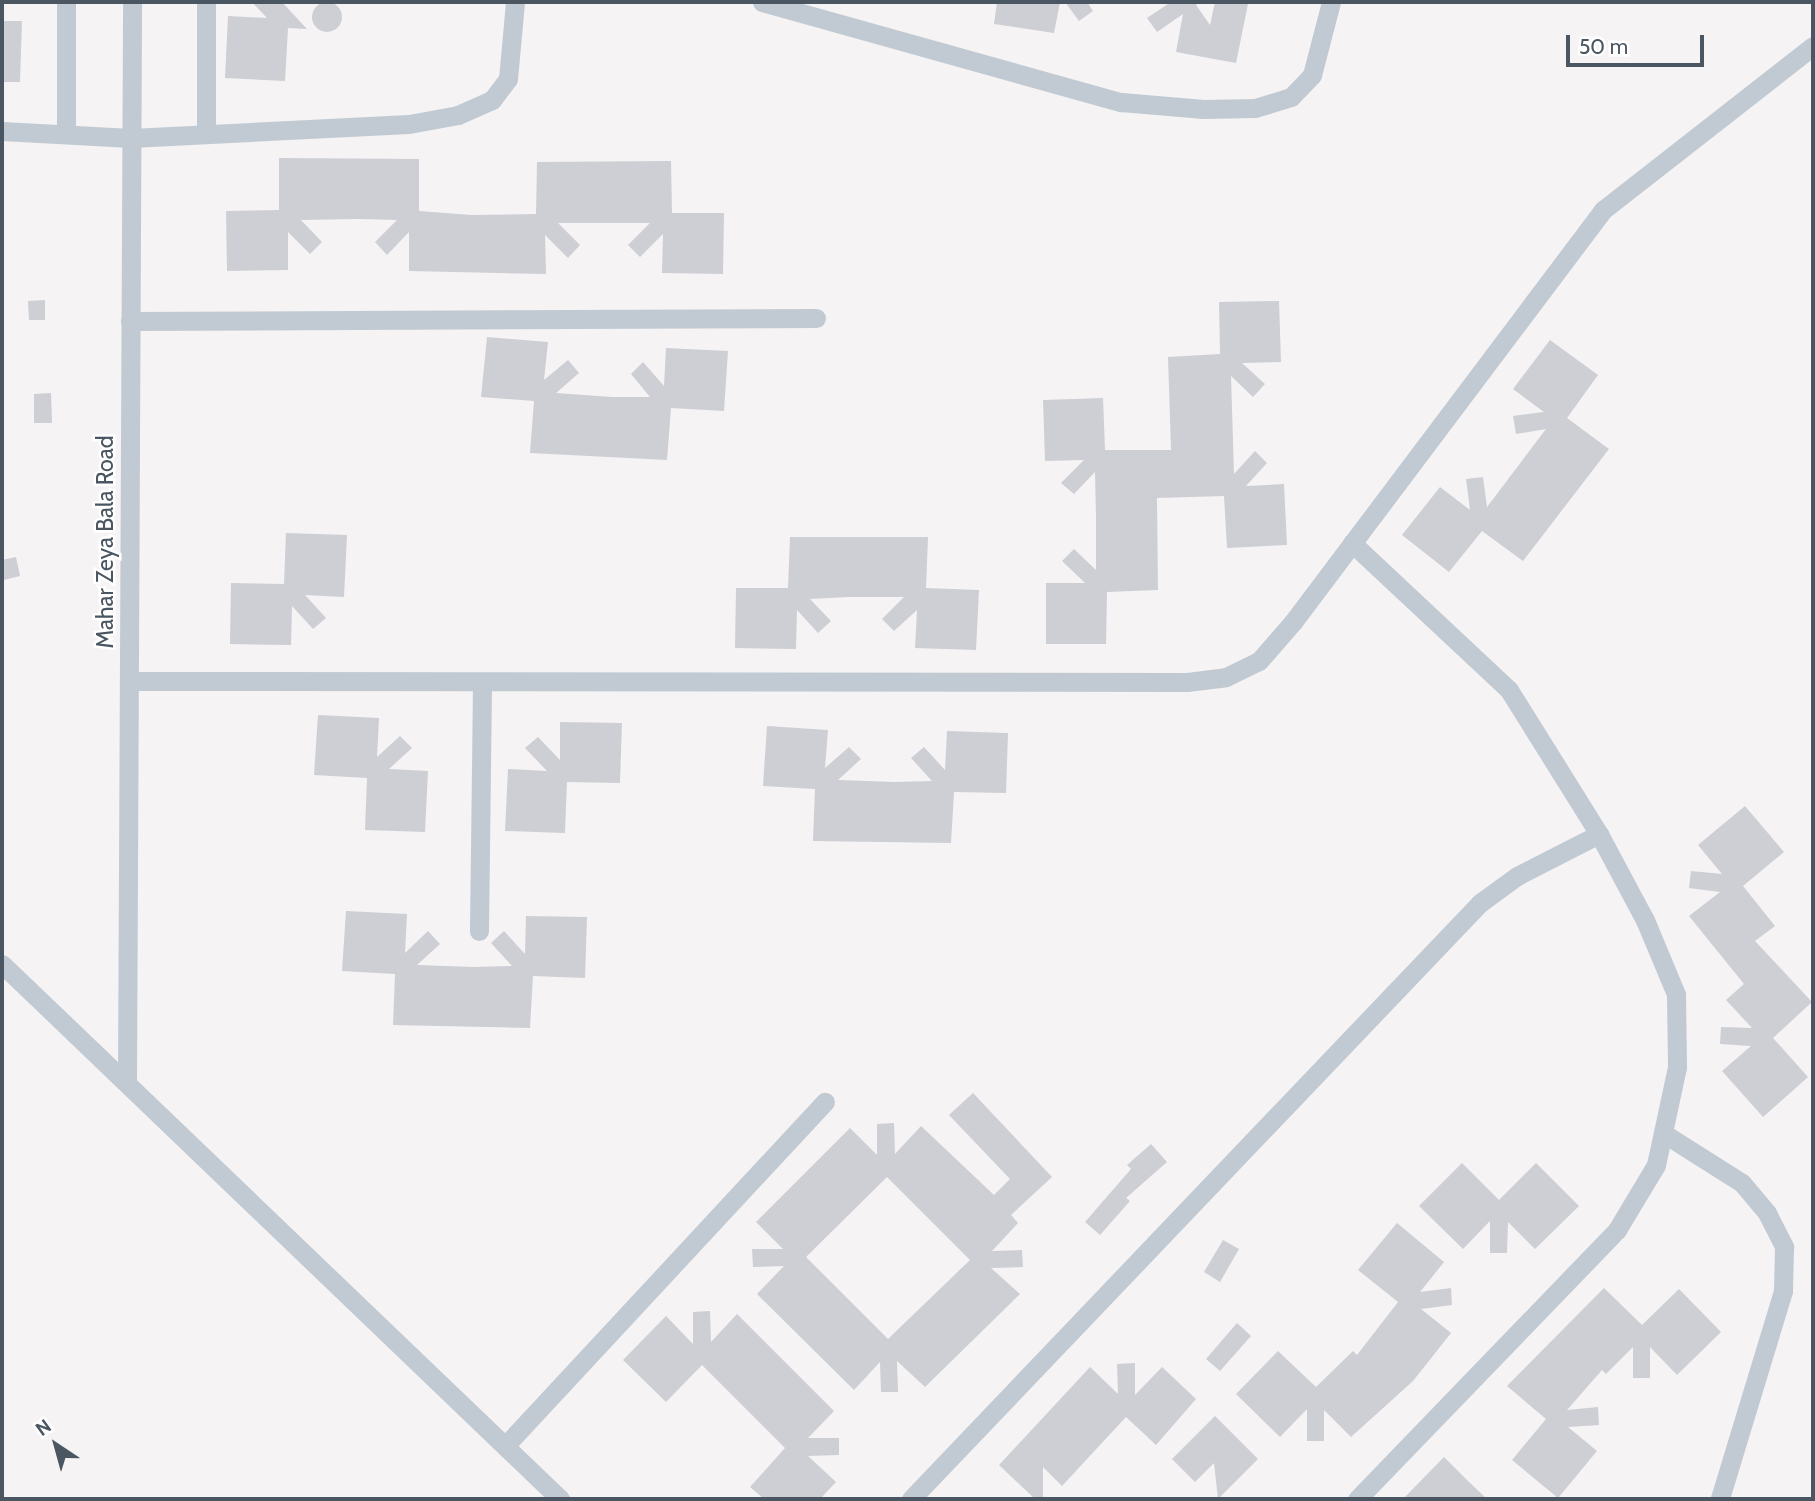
<!DOCTYPE html>
<style>
body{margin:0}
#map{position:relative;width:1815px;height:1501px;overflow:hidden;background:#f5f3f3;font-family:Cabin,sans-serif}
div>[style]{position:absolute}
[style*='--x']{left:calc(var(--x)*1px);top:calc(var(--y)*1px);width:calc(var(--w)*1px);rotate:calc(var(--a)*1deg)}
.building>*{inset:0;background:#cdcfd5}
.round{border-radius:50%}
.minor>*{height:19px;margin:-9.5px;padding:0 9.5px;transform-origin:9.5px;border-radius:9.5px;background:#c1cad2}
span{translate:-50% -50%;white-space:nowrap;text-align:center;line-height:1.15;-webkit-text-stroke:5px #fff;paint-order:stroke}
.street-label{font-size:23px;color:#4a5661}
.frame{position:absolute;inset:0;border:4px solid #4a5661;pointer-events:none}
.north{position:absolute;left:21px;top:1410px;width:70px;height:70px;-webkit-text-stroke:5px #fff;paint-order:stroke;rotate:324deg;font-size:19px;font-weight:700;line-height:28px;text-align:center;color:#4a5661}
.north::after{content:'';display:block;margin:auto;width:24px;height:32px;background:#4a5661;clip-path:polygon(50% 0,100% 100%,50% 72%,0 100%)}
.scale{position:absolute;left:1566px;top:35px;width:138px;height:32px;box-sizing:border-box;border:4px solid #4a5661;border-top:0;padding-left:9px;font-size:21px;line-height:24px;white-space:nowrap;color:#4a5661;-webkit-text-stroke:5px #fff;paint-order:stroke}
</style>
<div id="map">
<div class="building">
<i style="clip-path:polygon(252px 2px,282px 2px,307px 29px,288px 28px,285px 81px,225px 78px,228px 16px,267px 18px)"></i>
<i style="clip-path:polygon(997px 2px,1060px 2px,1054px 33px,994px 24px)"></i>
<i style="clip-path:polygon(1065px 2px,1087px 2px,1093px 11px,1079px 21px)"></i>
<i style="clip-path:polygon(1171px 2px,1201px 2px,1196px 5px,1210px 25px,1215px 2px,1248px 4px,1236px 63px,1176px 52px,1183px 14px,1157px 32px,1147px 18px)"></i>
<i class="round" style="left:312px;top:2px;width:30px;height:30px"></i>
<i style="clip-path:polygon(2px 21px,22px 21px,20px 82px,2px 82px)"></i>
<i style="clip-path:polygon(279px 158px,419px 159px,419px 211px,471px 215px,536px 214px,537px 162px,671px 161px,672px 213px,724px 213px,723px 274px,662px 273px,663px 234px,640px 257px,628px 245px,650px 223px,558px 223px,580px 245px,568px 258px,545px 235px,546px 274px,409px 271px,409px 232px,387px 255px,375px 242px,397px 220px,359px 219px,301px 220px,322px 242px,310px 254px,288px 232px,288px 270px,227px 271px,226px 211px,279px 210px)"></i>
<i style="clip-path:polygon(45px 300px,45px 320px,29px 320px,28px 301px)"></i>
<i style="clip-path:polygon(1279px 301px,1281px 362px,1242px 363px,1265px 384px,1253px 397px,1231px 376px,1234px 474px,1255px 451px,1267px 463px,1246px 486px,1284px 484px,1287px 545px,1227px 548px,1224px 496px,1157px 498px,1158px 590px,1107px 592px,1106px 644px,1046px 644px,1046px 583px,1085px 583px,1062px 561px,1074px 549px,1096px 570px,1096px 518px,1095px 472px,1074px 494px,1061px 483px,1084px 460px,1045px 461px,1043px 400px,1103px 398px,1105px 450px,1171px 450px,1168px 357px,1220px 354px,1219px 302px)"></i>
<i style="clip-path:polygon(487px 337px,548px 342px,544px 380px,568px 360px,579px 373px,556px 393px,612px 397px,650px 397px,631px 374px,643px 362px,664px 386px,666px 348px,728px 351px,724px 411px,671px 408px,667px 460px,530px 453px,534px 401px,481px 397px)"></i>
<i style="clip-path:polygon(1550px 340px,1598px 375px,1567px 418px,1609px 449px,1523px 561px,1482px 531px,1449px 572px,1402px 535px,1440px 487px,1470px 510px,1466px 479px,1483px 477px,1487px 507px,1546px 429px,1516px 434px,1513px 416px,1544px 412px,1513px 389px)"></i>
<i style="clip-path:polygon(51px 393px,52px 423px,34px 423px,34px 394px)"></i>
<i style="clip-path:polygon(286px 533px,347px 535px,344px 597px,305px 595px,326px 618px,313px 629px,292px 606px,291px 645px,230px 644px,231px 583px,284px 584px)"></i>
<i style="clip-path:polygon(790px 537px,928px 537px,926px 588px,979px 590px,976px 650px,915px 648px,917px 610px,894px 631px,882px 619px,904px 597px,848px 597px,810px 599px,831px 621px,818px 633px,797px 610px,796px 649px,735px 648px,736px 588px,788px 588px)"></i>
<i style="clip-path:polygon(16px 557px,20px 576px,4px 580px,2px 560px)"></i>
<i style="clip-path:polygon(318px 715px,379px 718px,377px 757px,400px 736px,412px 748px,389px 769px,428px 771px,425px 832px,365px 830px,367px 778px,314px 775px)"></i>
<i style="clip-path:polygon(560px 722px,622px 723px,620px 783px,567px 782px,565px 833px,505px 831px,508px 769px,547px 771px,525px 748px,538px 737px,560px 760px)"></i>
<i style="clip-path:polygon(767px 726px,828px 730px,825px 768px,849px 747px,861px 759px,838px 780px,894px 782px,932px 781px,911px 758px,924px 747px,945px 770px,947px 731px,1008px 733px,1006px 793px,954px 792px,951px 843px,813px 841px,815px 789px,763px 786px)"></i>
<i style="clip-path:polygon(1745px 806px,1784px 852px,1743px 886px,1775px 926px,1755px 941px,1812px 1002px,1773px 1038px,1808px 1077px,1763px 1117px,1722px 1071px,1751px 1046px,1720px 1044px,1721px 1027px,1752px 1028px,1726px 1000px,1744px 984px,1689px 916px,1720px 892px,1689px 888px,1691px 871px,1722px 874px,1698px 845px)"></i>
<i style="clip-path:polygon(346px 911px,407px 914px,405px 953px,428px 931px,440px 944px,417px 965px,473px 967px,512px 966px,491px 943px,504px 931px,525px 954px,526px 916px,587px 917px,585px 978px,533px 976px,530px 1028px,393px 1025px,395px 974px,342px 971px)"></i>
<i style="clip-path:polygon(evenodd,973px 1093px,1052px 1177px,1011px 1215px,1018px 1223px,992px 1251px,1022px 1250px,1023px 1267px,991px 1268px,1020px 1294px,925px 1387px,897px 1361px,898px 1392px,881px 1392px,880px 1362px,854px 1390px,757px 1294px,784px 1266px,753px 1267px,752px 1249px,783px 1249px,756px 1222px,850px 1128px,877px 1155px,877px 1124px,894px 1123px,895px 1154px,921px 1126px,994px 1195px,1010px 1179px,949px 1115px,973px 1093px,887px 1177px,970px 1260px,888px 1339px,806px 1257px,887px 1177px)"></i>
<i style="clip-path:polygon(1151px 1144px,1167px 1162px,1126px 1198px,1130px 1201px,1100px 1235px,1085px 1222px,1131px 1169px,1127px 1165px)"></i>
<i style="clip-path:polygon(1462px 1163px,1499px 1200px,1536px 1163px,1579px 1206px,1535px 1249px,1508px 1222px,1507px 1253px,1490px 1253px,1490px 1221px,1463px 1249px,1419px 1206px)"></i>
<i style="clip-path:polygon(1397px 1223px,1444px 1262px,1420px 1292px,1451px 1288px,1452px 1305px,1421px 1309px,1451px 1333px,1413px 1381px,1351px 1437px,1324px 1410px,1324px 1441px,1307px 1441px,1307px 1409px,1280px 1437px,1236px 1394px,1278px 1351px,1316px 1387px,1353px 1351px,1357px 1355px,1398px 1302px,1358px 1270px)"></i>
<i style="clip-path:polygon(1223px 1240px,1239px 1249px,1220px 1282px,1204px 1272px)"></i>
<i style="clip-path:polygon(1604px 1288px,1642px 1325px,1679px 1289px,1721px 1332px,1677px 1375px,1650px 1347px,1650px 1378px,1633px 1378px,1633px 1347px,1606px 1374px,1602px 1370px,1567px 1410px,1598px 1407px,1599px 1425px,1568px 1427px,1597px 1451px,1558px 1498px,1512px 1460px,1546px 1419px,1507px 1386px)"></i>
<i style="clip-path:polygon(710px 1311px,711px 1342px,737px 1314px,834px 1411px,808px 1438px,839px 1438px,839px 1455px,808px 1456px,836px 1482px,820px 1499px,764px 1499px,750px 1487px,785px 1448px,702px 1365px,666px 1402px,623px 1360px,666px 1316px,693px 1344px,693px 1312px)"></i>
<i style="clip-path:polygon(1237px 1323px,1251px 1336px,1220px 1371px,1206px 1359px)"></i>
<i style="clip-path:polygon(1135px 1363px,1135px 1395px,1162px 1367px,1196px 1399px,1156px 1445px,1126px 1417px,1062px 1486px,1043px 1467px,1043px 1499px,1035px 1499px,999px 1465px,1090px 1367px,1118px 1394px,1117px 1364px)"></i>
<i style="clip-path:polygon(1215px 1416px,1258px 1459px,1218px 1499px,1214px 1463px,1195px 1482px,1172px 1459px)"></i>
<i style="clip-path:polygon(1444px 1457px,1468px 1481px,1487px 1499px,1403px 1499px)"></i>
</div>
<div class="minor">
<i style="--x:206;--y:2;--w:132;--a:90"></i>
<i style="--x:762;--y:2;--w:373;--a:15.6"></i>
<i style="--x:1121;--y:102;--w:83;--a:4.8"></i>
<i style="--x:1204;--y:109;--w:51;--a:-1.1"></i>
<i style="--x:1255;--y:108;--w:38;--a:-17"></i>
<i style="--x:1291;--y:97;--w:30;--a:-46"></i>
<i style="--x:1312;--y:75;--w:75;--a:-75.4"></i>
<i style="--x:2;--y:131;--w:129;--a:3.1"></i>
<i style="--x:131;--y:138;--w:278;--a:-2.9"></i>
<i style="--x:409;--y:124;--w:50;--a:-10.4"></i>
<i style="--x:458;--y:115;--w:37;--a:-24"></i>
<i style="--x:492;--y:100;--w:26;--a:-53"></i>
<i style="--x:508;--y:79;--w:77;--a:-84.8"></i>
<i style="--x:66;--y:134;--w:132;--a:-90"></i>
<i style="--x:130;--y:321;--w:686;--a:-0.25"></i>
<i style="--x:1352;--y:543;--w:215;--a:43.1"></i>
<i style="--x:1509;--y:690;--w:170;--a:58"></i>
<i style="--x:1599;--y:834;--w:98;--a:61.9"></i>
<i style="--x:1645;--y:920;--w:80;--a:67.3"></i>
<i style="--x:1676;--y:994;--w:73;--a:89.2"></i>
<i style="--x:1677;--y:1067;--w:100;--a:102.1"></i>
<i style="--x:1656;--y:1165;--w:76;--a:121"></i>
<i style="--x:1617;--y:1230;--w:374;--a:134"></i>
<i style="--x:129;--y:681;--w:1058;--a:0.05"></i>
<i style="--x:1187;--y:682;--w:39;--a:-7"></i>
<i style="--x:1226;--y:677;--w:37;--a:-26"></i>
<i style="--x:1259;--y:661;--w:52;--a:-48.9"></i>
<i style="--x:1293;--y:622;--w:516;--a:-53.04"></i>
<i style="--x:1603;--y:210;--w:266;--a:-38"></i>
<i style="--x:479;--y:931;--w:249;--a:-89.3"></i>
<i style="--x:2;--y:964;--w:773;--a:43.79"></i>
<i style="--x:127;--y:1082;--w:1080;--a:-89.73"></i>
<i style="--x:1663;--y:1133;--w:93;--a:32.3"></i>
<i style="--x:1742;--y:1183;--w:39;--a:50"></i>
<i style="--x:1767;--y:1213;--w:38;--a:63"></i>
<i style="--x:1784;--y:1247;--w:44;--a:91.3"></i>
<i style="--x:1783;--y:1291;--w:217;--a:106.9"></i>
<i style="--x:505;--y:1446;--w:470;--a:-47.1"></i>
<i style="--x:911;--y:1499;--w:824;--a:-46.33"></i>
<i style="--x:1480;--y:903;--w:46;--a:-36.1"></i>
<i style="--x:1517;--y:876;--w:92;--a:-27.1"></i>
</div>
<div class="street-label">
<span style="left:105px;top:542px;rotate:-90deg">Mahar Zeya Bala Road</span>
</div>
<div class="frame"></div>
<div class="north">N</div>
<div class="scale">50 m</div>
</div>
